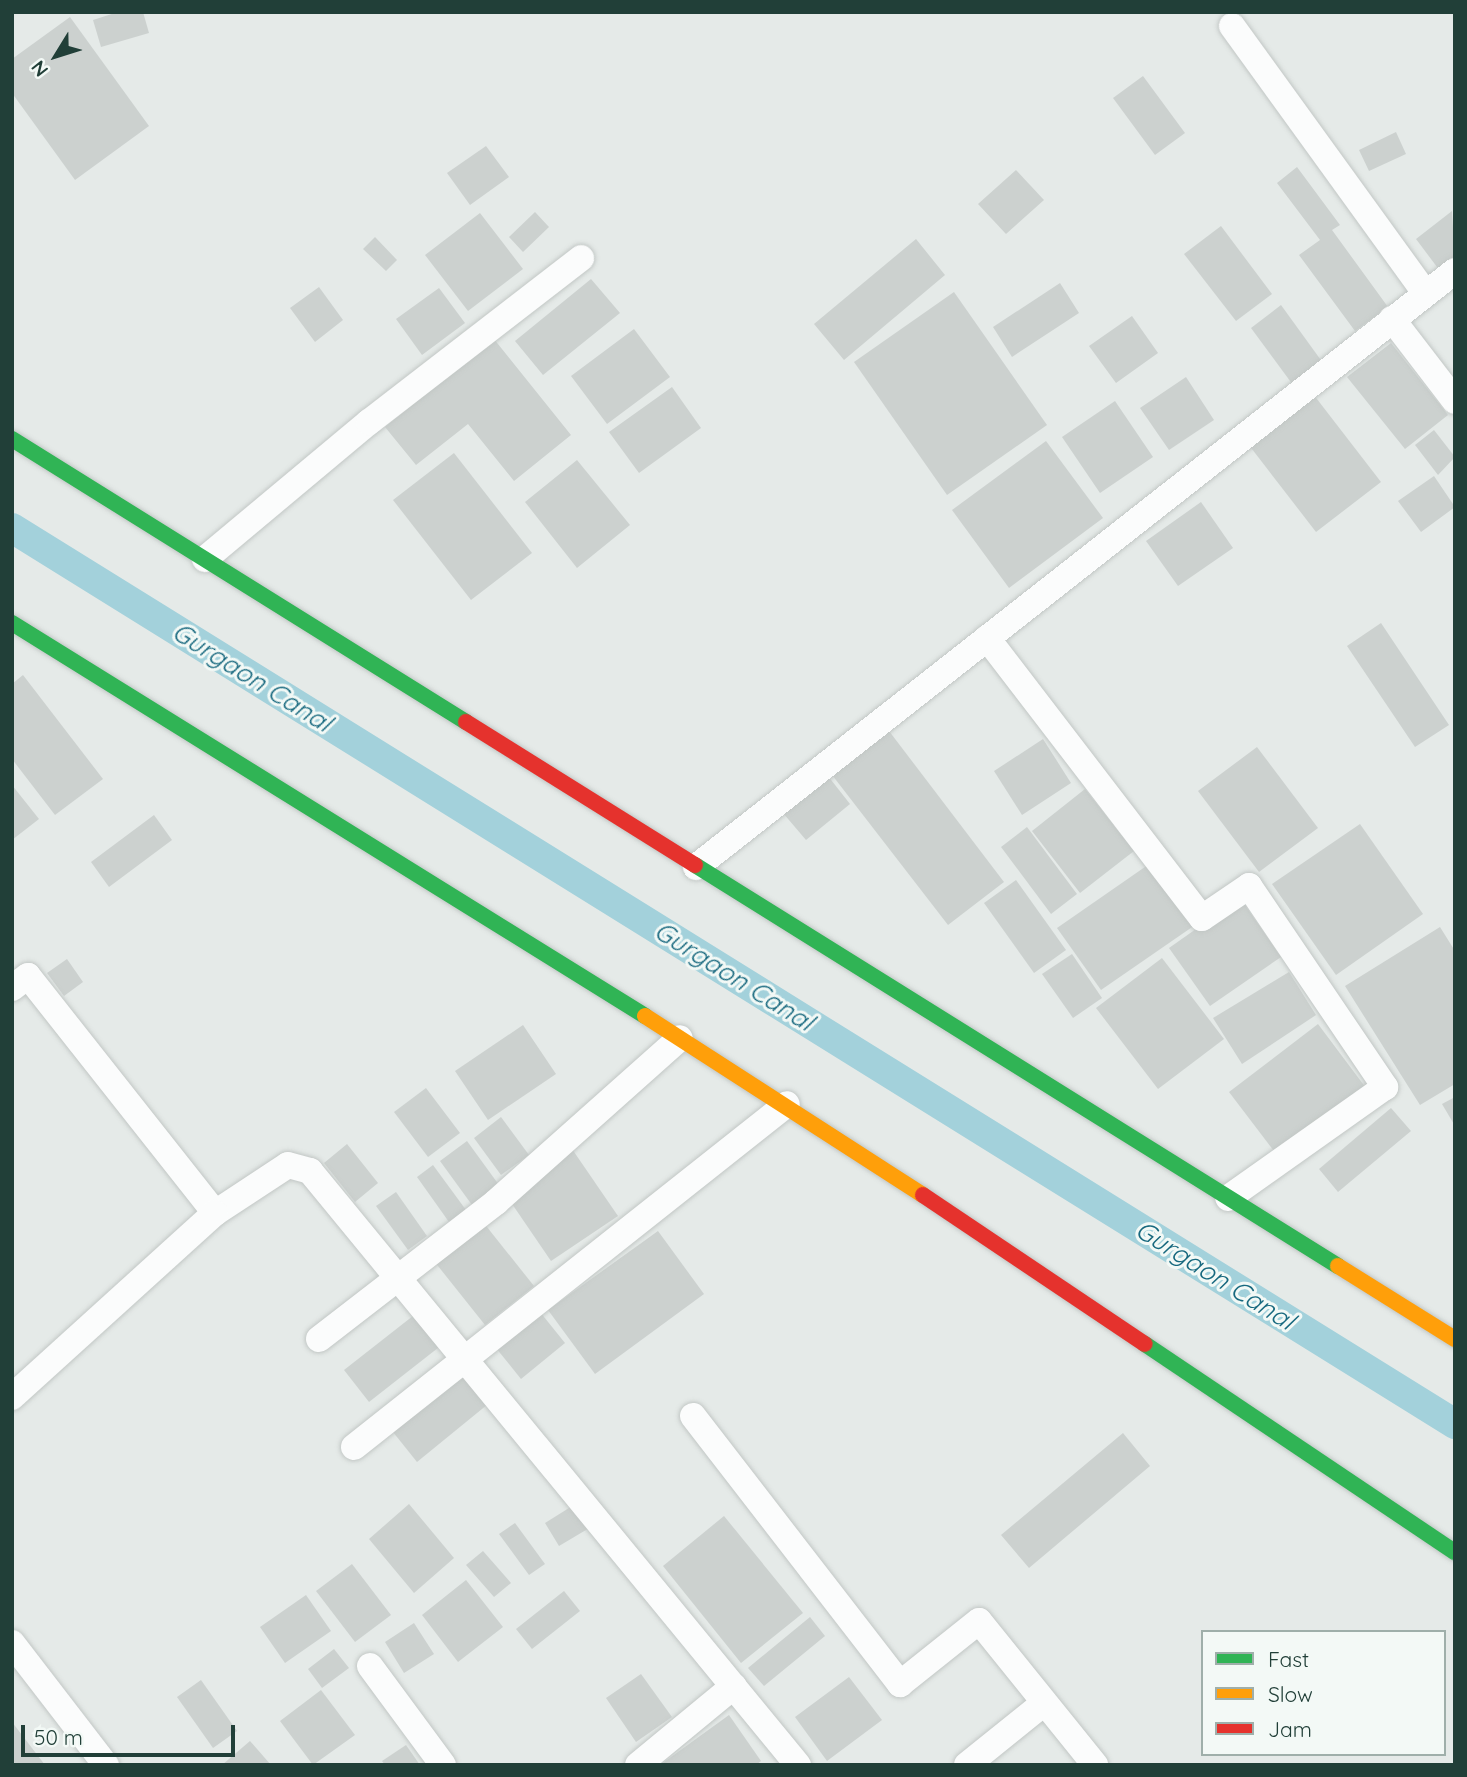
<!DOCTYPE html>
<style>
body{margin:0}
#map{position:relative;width:1467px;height:1777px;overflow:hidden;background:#e5eae8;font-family:Quicksand,sans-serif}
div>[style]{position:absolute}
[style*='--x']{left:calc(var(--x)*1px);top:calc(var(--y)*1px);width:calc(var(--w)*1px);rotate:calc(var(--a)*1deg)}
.canal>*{height:30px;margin:-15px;padding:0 15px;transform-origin:15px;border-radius:15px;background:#a3d1db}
.building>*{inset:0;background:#ccd1cf}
.roads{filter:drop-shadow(0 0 2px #c2c7c5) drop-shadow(0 0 2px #c2c7c5)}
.street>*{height:26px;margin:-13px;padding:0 13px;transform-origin:13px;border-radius:13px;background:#fbfcfc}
.fast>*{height:16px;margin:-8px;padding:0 8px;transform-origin:8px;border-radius:8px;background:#30b455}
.slow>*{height:16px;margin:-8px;padding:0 8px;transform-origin:8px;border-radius:8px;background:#ff9f0a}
.jam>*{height:16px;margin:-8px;padding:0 8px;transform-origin:8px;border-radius:8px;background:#e5322d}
span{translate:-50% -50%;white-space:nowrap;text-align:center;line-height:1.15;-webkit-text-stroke:6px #f3f9f6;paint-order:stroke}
.water-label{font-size:26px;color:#18697f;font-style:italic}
.frame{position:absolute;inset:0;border:14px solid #213f38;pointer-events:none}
.legend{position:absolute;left:1201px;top:1630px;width:245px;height:126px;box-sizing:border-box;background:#f3f9f6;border:2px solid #9fafaa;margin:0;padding:9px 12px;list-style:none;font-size:21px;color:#213f38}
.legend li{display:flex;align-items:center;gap:14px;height:35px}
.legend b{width:35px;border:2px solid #9fafaa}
.north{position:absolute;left:21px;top:21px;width:70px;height:70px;-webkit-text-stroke:5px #f3f9f6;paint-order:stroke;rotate:232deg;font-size:19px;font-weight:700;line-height:28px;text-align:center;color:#213f38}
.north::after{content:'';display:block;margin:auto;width:24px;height:32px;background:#213f38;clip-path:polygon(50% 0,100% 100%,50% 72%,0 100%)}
.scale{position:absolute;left:21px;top:1725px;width:214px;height:32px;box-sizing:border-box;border:4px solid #213f38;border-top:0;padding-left:9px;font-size:21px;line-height:24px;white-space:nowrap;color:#213f38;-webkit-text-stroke:5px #f3f9f6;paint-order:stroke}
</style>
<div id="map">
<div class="canal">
<i style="--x:12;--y:528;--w:1699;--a:31.84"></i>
</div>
<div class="building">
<i style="clip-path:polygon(118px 12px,143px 12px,149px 33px,101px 47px,93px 20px)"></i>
<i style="clip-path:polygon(70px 17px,149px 126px,75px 180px,12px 93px,12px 59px)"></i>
<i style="clip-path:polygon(1143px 76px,1185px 133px,1155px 155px,1113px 98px)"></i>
<i style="clip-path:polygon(1396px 132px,1406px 154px,1369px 171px,1359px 150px)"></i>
<i style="clip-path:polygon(486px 146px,509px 177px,470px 205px,447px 173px)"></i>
<i style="clip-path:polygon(1297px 167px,1340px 225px,1332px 230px,1388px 307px,1355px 331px,1299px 255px,1320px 240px,1277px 183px)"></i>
<i style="clip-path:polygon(1016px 170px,1044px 200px,1006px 234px,978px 204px)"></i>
<i style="clip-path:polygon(1452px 211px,1455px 259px,1440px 271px,1416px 239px)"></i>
<i style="clip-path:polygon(535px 212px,549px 227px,523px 252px,509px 237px)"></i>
<i style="clip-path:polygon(480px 213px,523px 269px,468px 311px,425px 255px)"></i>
<i style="clip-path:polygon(1221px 226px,1272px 294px,1236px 321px,1184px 254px)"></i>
<i style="clip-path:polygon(375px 237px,397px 260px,386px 271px,363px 249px)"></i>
<i style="clip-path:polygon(916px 239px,945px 275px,844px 360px,814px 324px)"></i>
<i style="clip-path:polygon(591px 279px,620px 313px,543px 375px,515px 341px)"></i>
<i style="clip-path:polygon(1060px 283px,1079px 313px,1012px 357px,993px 327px)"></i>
<i style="clip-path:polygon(319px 287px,343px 320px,315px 342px,290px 308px)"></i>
<i style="clip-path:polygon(439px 288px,465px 323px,422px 355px,396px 319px)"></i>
<i style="clip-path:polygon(954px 292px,1047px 425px,947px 495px,854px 362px)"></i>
<i style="clip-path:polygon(1281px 305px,1323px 363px,1293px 385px,1251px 328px)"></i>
<i style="clip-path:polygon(1132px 316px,1158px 353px,1116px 383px,1089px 346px)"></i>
<i style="clip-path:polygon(634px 329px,670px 377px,607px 424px,571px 376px)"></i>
<i style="clip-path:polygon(494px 339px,571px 435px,514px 481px,468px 424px,416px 465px,385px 427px)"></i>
<i style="clip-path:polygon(1391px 343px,1448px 415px,1405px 449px,1347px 377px)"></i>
<i style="clip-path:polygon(1186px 377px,1214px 420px,1169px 450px,1140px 408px)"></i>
<i style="clip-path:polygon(672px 387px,701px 428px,639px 473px,609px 432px)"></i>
<i style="clip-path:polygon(1310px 390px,1381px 482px,1316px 532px,1245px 440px)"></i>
<i style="clip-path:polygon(1115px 401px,1153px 457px,1100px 493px,1062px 437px)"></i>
<i style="clip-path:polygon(1434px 430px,1455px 457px,1438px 475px,1415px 445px)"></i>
<i style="clip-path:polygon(1046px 441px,1103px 518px,1009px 588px,952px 510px)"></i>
<i style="clip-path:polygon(454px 453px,532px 553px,471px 600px,393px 500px)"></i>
<i style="clip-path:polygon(577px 460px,630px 525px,577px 568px,525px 502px)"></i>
<i style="clip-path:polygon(1434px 476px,1455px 507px,1421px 532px,1398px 501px)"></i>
<i style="clip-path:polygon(1201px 502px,1233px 548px,1178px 586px,1146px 541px)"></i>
<i style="clip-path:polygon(1381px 623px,1449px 725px,1415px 747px,1347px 646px)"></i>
<i style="clip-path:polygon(23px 675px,103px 779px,55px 815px,12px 759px,12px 684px)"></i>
<i style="clip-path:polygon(886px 727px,1004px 882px,948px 925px,829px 771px)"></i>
<i style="clip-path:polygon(1043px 739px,1071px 783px,1022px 815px,994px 771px)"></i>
<i style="clip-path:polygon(1257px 747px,1318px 828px,1259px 872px,1198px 791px)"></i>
<i style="clip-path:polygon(828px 776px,850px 804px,806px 840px,783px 813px)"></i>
<i style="clip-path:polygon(12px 785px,39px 819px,12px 840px)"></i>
<i style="clip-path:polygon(1085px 789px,1134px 851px,1080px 893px,1032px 831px)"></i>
<i style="clip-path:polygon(154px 815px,172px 840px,109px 887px,91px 862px)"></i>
<i style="clip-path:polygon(1360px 824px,1423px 914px,1336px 975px,1272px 884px)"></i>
<i style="clip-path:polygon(1027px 827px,1077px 894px,1051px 914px,1001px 847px)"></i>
<i style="clip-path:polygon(1155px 860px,1198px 923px,1101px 990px,1057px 928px)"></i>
<i style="clip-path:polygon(1016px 880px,1066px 950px,1034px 973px,984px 903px)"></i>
<i style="clip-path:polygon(1240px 898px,1281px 957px,1210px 1006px,1169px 948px)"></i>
<i style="clip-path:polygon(1440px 927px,1455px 951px,1455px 1084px,1420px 1105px,1345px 986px)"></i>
<i style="clip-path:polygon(1072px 954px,1102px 998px,1073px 1018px,1042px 974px)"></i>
<i style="clip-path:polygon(1162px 958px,1224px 1039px,1158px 1089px,1096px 1008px)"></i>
<i style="clip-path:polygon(67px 959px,83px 982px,64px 996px,47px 973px)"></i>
<i style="clip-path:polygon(1289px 972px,1316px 1015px,1242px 1064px,1213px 1018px)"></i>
<i style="clip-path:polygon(1318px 1024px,1366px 1088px,1277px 1155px,1229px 1092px)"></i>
<i style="clip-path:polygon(523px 1025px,556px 1074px,488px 1120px,455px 1071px)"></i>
<i style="clip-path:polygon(426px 1088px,460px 1133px,428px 1157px,394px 1112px)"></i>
<i style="clip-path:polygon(1455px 1097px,1455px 1126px,1442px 1104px)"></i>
<i style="clip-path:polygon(1391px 1108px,1411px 1131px,1338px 1192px,1319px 1169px)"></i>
<i style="clip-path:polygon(501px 1117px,529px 1155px,501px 1175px,474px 1138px)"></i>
<i style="clip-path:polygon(467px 1141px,499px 1185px,472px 1205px,440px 1161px)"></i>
<i style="clip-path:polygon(347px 1144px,378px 1183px,355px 1202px,324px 1163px)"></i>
<i style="clip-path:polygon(572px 1149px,618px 1216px,551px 1261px,506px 1195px)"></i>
<i style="clip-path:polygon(433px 1165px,466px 1210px,449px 1222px,417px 1177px)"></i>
<i style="clip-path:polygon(396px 1192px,427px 1236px,408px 1250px,376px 1206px)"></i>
<i style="clip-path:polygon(483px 1222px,534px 1286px,485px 1325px,434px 1261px)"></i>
<i style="clip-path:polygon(658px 1231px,704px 1294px,595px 1374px,548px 1310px)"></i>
<i style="clip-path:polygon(536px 1307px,565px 1343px,521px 1379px,492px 1343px)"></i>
<i style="clip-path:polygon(418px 1312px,443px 1344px,369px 1402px,344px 1370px)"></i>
<i style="clip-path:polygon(469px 1370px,493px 1400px,417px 1462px,393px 1432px)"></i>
<i style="clip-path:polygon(1123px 1433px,1150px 1466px,1029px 1568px,1001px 1535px)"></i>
<i style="clip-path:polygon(577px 1503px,591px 1527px,559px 1546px,545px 1523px)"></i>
<i style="clip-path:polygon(409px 1504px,454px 1558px,414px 1593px,369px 1539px)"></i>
<i style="clip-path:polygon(724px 1516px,803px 1613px,741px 1663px,663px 1566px)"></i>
<i style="clip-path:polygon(515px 1523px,545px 1564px,529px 1575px,499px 1534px)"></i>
<i style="clip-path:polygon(483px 1551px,511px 1583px,494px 1597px,466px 1565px)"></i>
<i style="clip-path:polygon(352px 1564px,391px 1615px,355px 1642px,316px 1591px)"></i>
<i style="clip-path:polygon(466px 1580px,503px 1627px,458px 1662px,422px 1615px)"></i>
<i style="clip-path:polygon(564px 1591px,580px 1611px,532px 1649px,516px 1629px)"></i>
<i style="clip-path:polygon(306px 1595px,331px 1631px,285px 1663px,260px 1627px)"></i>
<i style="clip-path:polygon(810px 1617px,825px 1636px,764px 1686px,748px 1668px)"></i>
<i style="clip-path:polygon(414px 1623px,434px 1654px,404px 1673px,385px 1642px)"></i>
<i style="clip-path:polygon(334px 1649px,349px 1668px,322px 1688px,308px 1669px)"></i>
<i style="clip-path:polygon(641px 1674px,672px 1717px,636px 1742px,606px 1698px)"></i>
<i style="clip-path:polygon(849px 1677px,882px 1720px,827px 1761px,795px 1717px)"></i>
<i style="clip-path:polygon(201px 1680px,237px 1731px,213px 1748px,177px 1697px)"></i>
<i style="clip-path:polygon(321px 1690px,355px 1735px,313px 1765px,280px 1721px)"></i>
<i style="clip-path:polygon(729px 1715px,761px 1761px,756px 1765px,660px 1765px)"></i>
<i style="clip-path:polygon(12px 1722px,45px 1765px,12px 1765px)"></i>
<i style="clip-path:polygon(250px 1741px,271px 1765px,222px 1765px)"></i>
<i style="clip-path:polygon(406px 1745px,420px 1765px,385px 1765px,382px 1761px)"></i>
</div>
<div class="roads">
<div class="street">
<i style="--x:1232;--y:26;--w:329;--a:54.1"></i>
<i style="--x:1392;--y:319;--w:103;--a:52.5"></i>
<i style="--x:205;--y:559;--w:214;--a:-39.9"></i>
<i style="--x:369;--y:422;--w:268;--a:-37.7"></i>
<i style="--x:987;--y:638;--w:353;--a:52.5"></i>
<i style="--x:1202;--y:918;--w:57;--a:-34.2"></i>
<i style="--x:1249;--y:886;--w:243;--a:55.9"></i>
<i style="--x:1385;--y:1087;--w:192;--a:144.7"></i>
<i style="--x:696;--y:867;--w:965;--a:-38.14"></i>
<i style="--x:12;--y:988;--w:20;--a:-37"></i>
<i style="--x:28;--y:976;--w:302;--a:51.7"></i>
<i style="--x:215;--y:1213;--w:87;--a:-33.3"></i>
<i style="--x:288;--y:1165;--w:23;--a:15"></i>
<i style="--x:310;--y:1171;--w:769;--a:50.6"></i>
<i style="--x:319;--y:1339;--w:224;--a:-37.7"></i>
<i style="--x:496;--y:1202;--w:246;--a:-41.7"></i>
<i style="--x:12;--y:1397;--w:274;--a:-42.2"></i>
<i style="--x:693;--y:1416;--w:339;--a:52.3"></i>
<i style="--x:900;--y:1684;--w:101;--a:-38.6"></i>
<i style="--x:979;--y:1621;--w:185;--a:51.1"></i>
<i style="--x:354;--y:1447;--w:552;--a:-38.38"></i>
<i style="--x:12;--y:1643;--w:154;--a:52.4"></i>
<i style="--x:370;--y:1666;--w:123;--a:53.6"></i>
<i style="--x:638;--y:1765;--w:124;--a:-39.5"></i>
<i style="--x:967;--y:1765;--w:99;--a:-38.8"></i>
</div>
<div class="fast">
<i style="--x:12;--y:439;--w:535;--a:31.94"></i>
<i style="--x:12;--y:623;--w:745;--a:31.83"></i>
<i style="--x:695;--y:865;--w:758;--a:31.95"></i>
<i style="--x:1145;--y:1344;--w:373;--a:33.9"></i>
</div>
<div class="slow">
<i style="--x:645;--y:1016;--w:331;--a:32.8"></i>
<i style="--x:1338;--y:1266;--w:138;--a:32"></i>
</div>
<div class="jam">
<i style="--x:466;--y:722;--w:270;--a:32"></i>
<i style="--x:923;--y:1195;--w:267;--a:33.9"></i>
</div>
</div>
<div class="water-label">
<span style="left:252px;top:677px;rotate:32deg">Gurgaon Canal</span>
<span style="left:734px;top:976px;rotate:32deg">Gurgaon Canal</span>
<span style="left:1215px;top:1275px;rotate:32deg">Gurgaon Canal</span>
</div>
<div class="frame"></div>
<ul class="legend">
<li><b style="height:9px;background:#30b455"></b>Fast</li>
<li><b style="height:9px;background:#ff9f0a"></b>Slow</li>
<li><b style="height:9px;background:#e5322d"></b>Jam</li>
</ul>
<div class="north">N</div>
<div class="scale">50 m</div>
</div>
